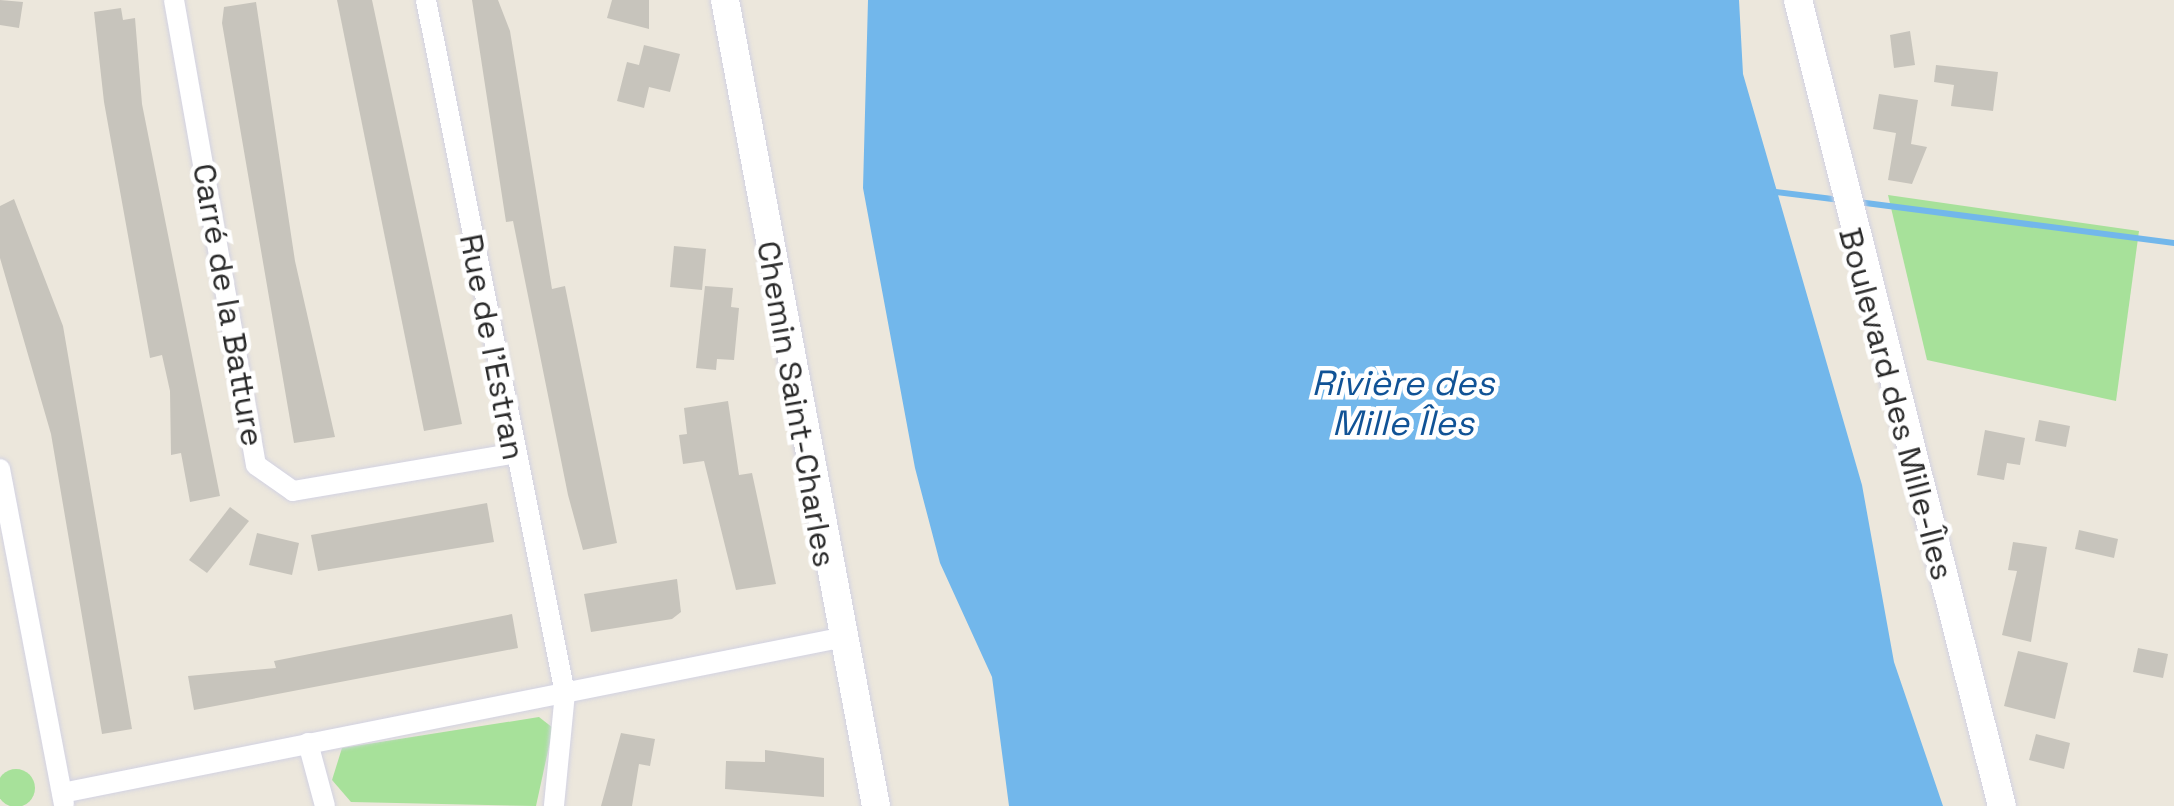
<!DOCTYPE html>
<meta charset="utf-8">
<style>
body{margin:0}
#map{position:relative;width:2174px;height:806px;overflow:hidden;background:#ece7dc;font-family:"Space Grotesk",sans-serif}
div>[style]{position:absolute}
[style*='--x']{left:calc(var(--x)*1px);top:calc(var(--y)*1px);width:calc(var(--w)*1px);rotate:calc(var(--a)*1deg)}
.green>*{inset:0;background:#a7e19a}
.round{border-radius:50%}
.water>*{inset:0;background:#72b7eb}
.stream>*{height:6px;margin:-3px;padding:0 3px;transform-origin:3px;border-radius:3px;background:#72b7eb}
.building>*{inset:0;background:#c7c4bc}
.roads{filter:drop-shadow(0 0 2px #d2d2e2) drop-shadow(0 0 2px #d2d2e2)}
.street>*{height:20px;margin:-10px;padding:0 10px;transform-origin:10px;border-radius:10px;background:#fff}
.secondary>*{height:28px;margin:-14px;padding:0 14px;transform-origin:14px;border-radius:14px;background:#fff}
span{translate:-50% -50%;white-space:nowrap;text-align:center;line-height:1.15;-webkit-text-stroke:9px #fff;paint-order:stroke}
.street-label{font-size:32px;color:#2a2a2a}
.water-label{font-size:35px;color:#115396;font-style:italic}
</style>
<div id="map">
<div class="green">
<i style="clip-path:polygon(1888px 195px,2139px 231px,2116px 401px,1927px 360px)"></i>
<i style="clip-path:polygon(539px 717px,553px 728px,536px 806px,351px 802px,332px 780px,342px 748px)"></i>
<i class="round" style="left:-3px;top:769px;width:38px;height:38px"></i>
</div>
<div class="water">
<i style="clip-path:polygon(868px 0,1739px 0,1743px 74px,1862px 485px,1894px 662px,1943px 806px,1009px 806px,992px 677px,940px 563px,915px 468px,863px 188px)"></i>
</div>
<div class="stream">
<i style="--x:1776;--y:192;--w:65;--a:7"></i>
<i style="--x:1858;--y:202;--w:319;--a:7.4"></i>
</div>
<div class="building">
<i style="clip-path:polygon(0 0,23px 2px,19px 28px,0 25px)"></i>
<i style="clip-path:polygon(337px 0,372px 0,462px 424px,424px 431px)"></i>
<i style="clip-path:polygon(472px 0,498px 0,510px 31px,552px 289px,565px 286px,617px 543px,583px 550px,568px 495px,513px 221px,506px 222px)"></i>
<i style="clip-path:polygon(612px 0,649px 0,649px 29px,607px 18px)"></i>
<i style="clip-path:polygon(256px 2px,295px 261px,335px 437px,294px 443px,222px 23px,224px 7px)"></i>
<i style="clip-path:polygon(121px 8px,123px 20px,135px 18px,142px 104px,220px 496px,190px 502px,181px 453px,171px 455px,170px 391px,162px 355px,150px 358px,104px 102px,94px 12px)"></i>
<i style="clip-path:polygon(1910px 31px,1915px 65px,1894px 68px,1890px 35px)"></i>
<i style="clip-path:polygon(644px 45px,680px 54px,670px 92px,649px 87px,644px 108px,617px 101px,627px 62px,639px 65px)"></i>
<i style="clip-path:polygon(1936px 65px,1998px 72px,1993px 111px,1951px 106px,1954px 85px,1934px 82px)"></i>
<i style="clip-path:polygon(1879px 94px,1918px 100px,1911px 144px,1927px 147px,1912px 184px,1888px 180px,1896px 133px,1873px 129px)"></i>
<i style="clip-path:polygon(14px 199px,63px 326px,132px 729px,102px 734px,51px 434px,0 258px,0 206px)"></i>
<i style="clip-path:polygon(674px 246px,706px 249px,702px 290px,670px 287px)"></i>
<i style="clip-path:polygon(705px 286px,733px 288px,731px 307px,739px 308px,734px 360px,717px 359px,716px 370px,696px 368px)"></i>
<i style="clip-path:polygon(728px 401px,739px 475px,752px 473px,776px 584px,736px 590px,704px 461px,683px 464px,679px 435px,687px 434px,684px 408px)"></i>
<i style="clip-path:polygon(2039px 420px,2070px 426px,2066px 447px,2035px 441px)"></i>
<i style="clip-path:polygon(1985px 430px,2025px 438px,2020px 465px,2007px 463px,2004px 480px,1977px 475px)"></i>
<i style="clip-path:polygon(487px 503px,494px 542px,318px 571px,311px 535px)"></i>
<i style="clip-path:polygon(230px 507px,249px 521px,207px 573px,189px 560px)"></i>
<i style="clip-path:polygon(2079px 530px,2118px 539px,2114px 558px,2075px 549px)"></i>
<i style="clip-path:polygon(257px 533px,299px 543px,292px 575px,249px 565px)"></i>
<i style="clip-path:polygon(2013px 542px,2047px 547px,2031px 642px,2002px 635px,2017px 571px,2008px 570px)"></i>
<i style="clip-path:polygon(677px 579px,681px 612px,672px 619px,591px 632px,584px 594px)"></i>
<i style="clip-path:polygon(512px 614px,518px 648px,194px 710px,188px 676px,276px 668px,274px 661px)"></i>
<i style="clip-path:polygon(2138px 648px,2168px 654px,2163px 678px,2133px 672px)"></i>
<i style="clip-path:polygon(2018px 651px,2068px 663px,2055px 719px,2004px 706px)"></i>
<i style="clip-path:polygon(621px 733px,655px 739px,650px 766px,639px 764px,632px 806px,601px 806px)"></i>
<i style="clip-path:polygon(2036px 734px,2070px 743px,2064px 769px,2029px 760px)"></i>
<i style="clip-path:polygon(765px 750px,824px 758px,824px 797px,725px 789px,726px 761px,765px 762px)"></i>
</div>
<div class="roads">
<div class="street">
<i style="--x:174;--y:0;--w:472;--a:80"></i>
<i style="--x:256;--y:465;--w:45;--a:35.1"></i>
<i style="--x:293;--y:491;--w:222;--a:-9.6"></i>
<i style="--x:426;--y:0;--w:707;--a:78.66"></i>
<i style="--x:565;--y:693;--w:114;--a:95.6"></i>
<i style="--x:0;--y:469;--w:341;--a:79.2"></i>
<i style="--x:308;--y:743;--w:65;--a:74.9"></i>
<i style="--x:62;--y:793;--w:793;--a:-11.27"></i>
</div>
<div class="secondary">
<i style="--x:725;--y:0;--w:820;--a:79.39"></i>
<i style="--x:1798;--y:0;--w:831;--a:75.8"></i>
</div>
</div>
<div class="street-label">
<span style="left:228px;top:305px;rotate:80deg">Carré de la Batture</span>
<span style="left:492px;top:347px;rotate:79deg">Rue de l'Estran</span>
<span style="left:796px;top:404px;rotate:80deg">Chemin Saint-Charles</span>
<span style="left:1896px;top:404px;rotate:75deg">Boulevard des Mille-Îles</span>
</div>
<div class="water-label">
<span style="left:1403px;top:403px">Rivière des<br>Mille Îles</span>
</div>
</div>
